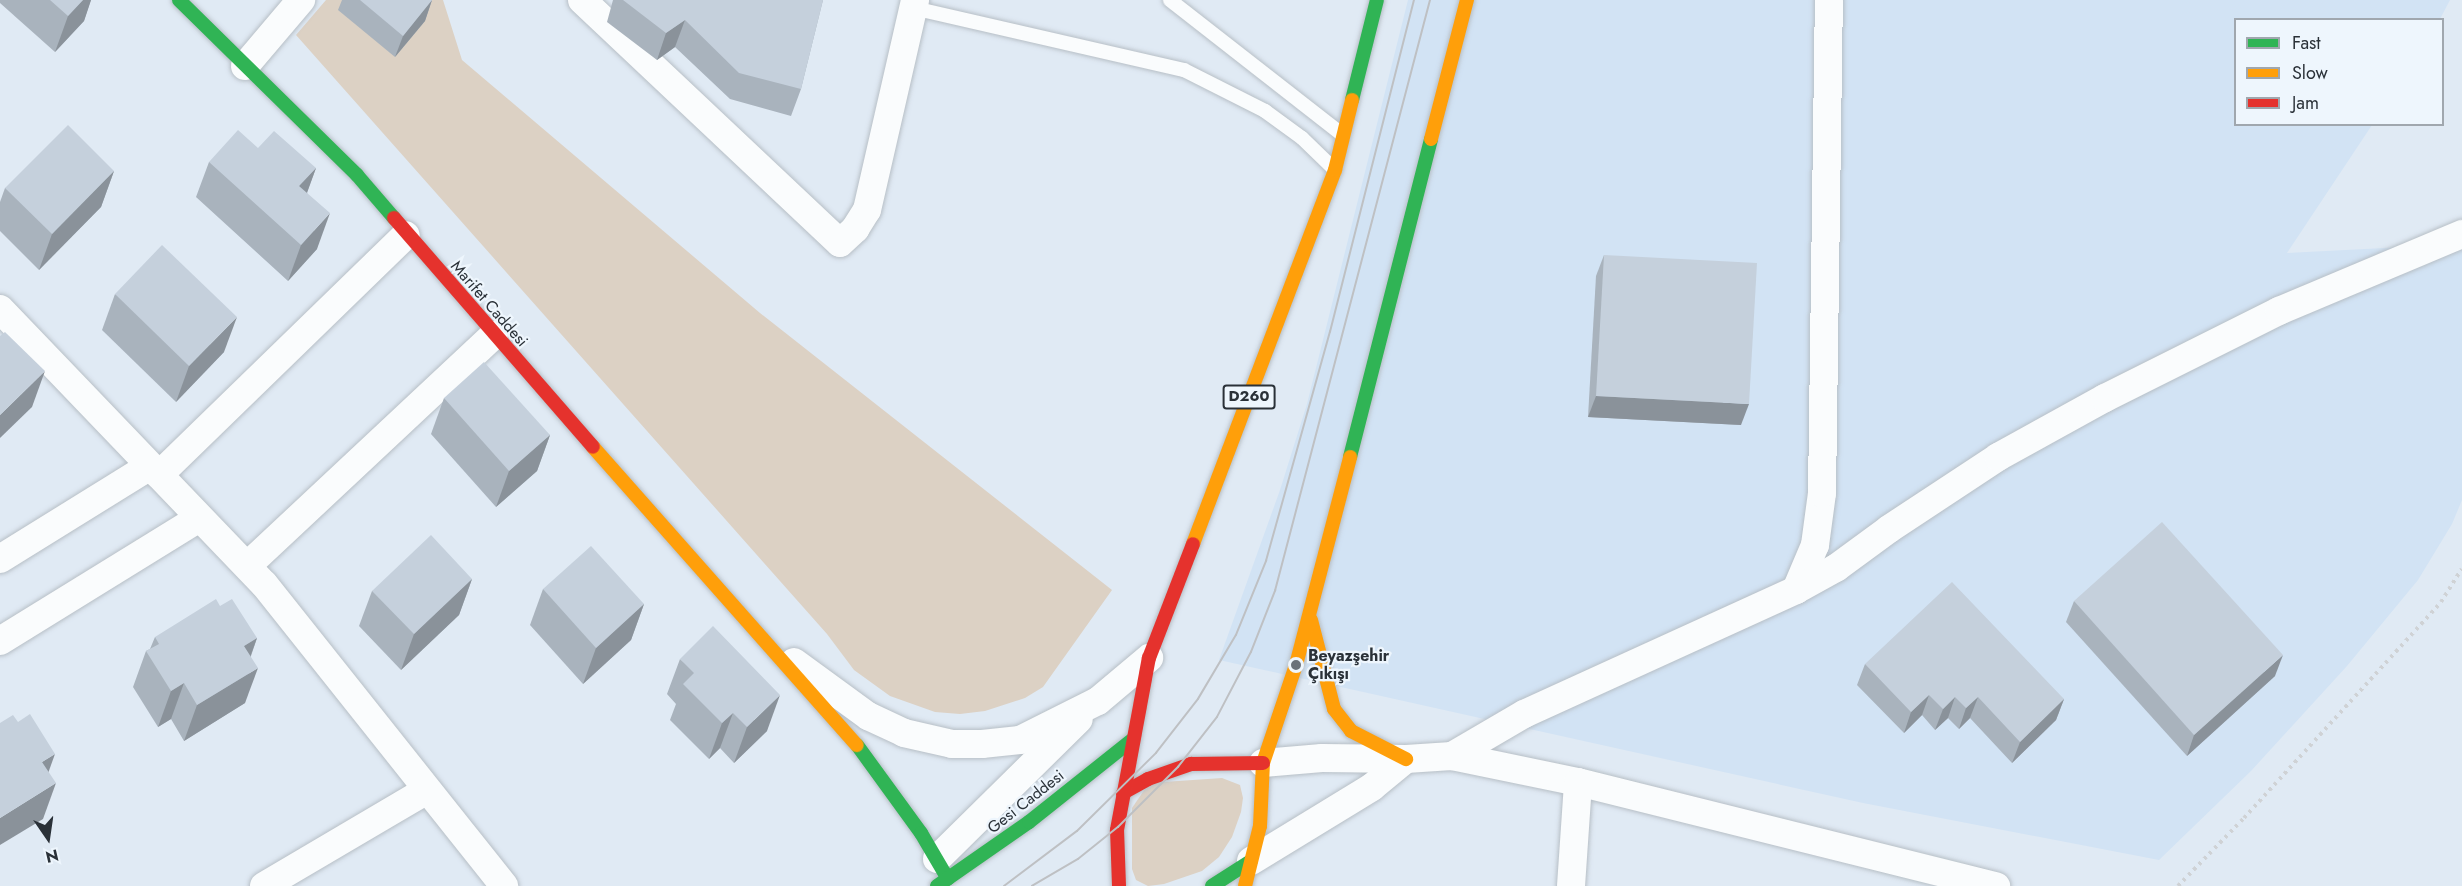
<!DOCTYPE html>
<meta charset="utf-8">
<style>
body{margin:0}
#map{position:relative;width:2462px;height:886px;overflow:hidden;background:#e0eaf4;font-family:Jost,sans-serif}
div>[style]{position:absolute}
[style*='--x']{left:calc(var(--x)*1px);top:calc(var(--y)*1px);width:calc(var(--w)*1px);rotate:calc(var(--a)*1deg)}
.built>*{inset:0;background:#d2e3f4}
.green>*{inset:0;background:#dcd1c4}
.path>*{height:4px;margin-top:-2px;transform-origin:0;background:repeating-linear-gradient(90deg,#cfd2d5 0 3px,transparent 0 7.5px)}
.roads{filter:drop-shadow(0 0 2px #b7bfc6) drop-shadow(0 0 2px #b7bfc6)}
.lane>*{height:14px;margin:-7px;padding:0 7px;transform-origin:7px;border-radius:7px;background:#fafcfd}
.street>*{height:28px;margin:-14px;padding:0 14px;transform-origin:14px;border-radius:14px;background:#fafcfd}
.fast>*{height:14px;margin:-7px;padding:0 7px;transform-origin:7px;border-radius:7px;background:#30b455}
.slow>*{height:14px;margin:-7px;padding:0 7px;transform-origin:7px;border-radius:7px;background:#ff9f0a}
.jam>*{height:14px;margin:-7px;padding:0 7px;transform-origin:7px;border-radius:7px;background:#e5322d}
.tram>*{height:1.5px;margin:-0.75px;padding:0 0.75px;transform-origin:0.75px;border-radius:0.75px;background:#bec0c3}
.wall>*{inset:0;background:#a9b3bd}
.shaded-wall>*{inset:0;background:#8a929a}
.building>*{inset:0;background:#c5d0dc}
.dots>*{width:16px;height:16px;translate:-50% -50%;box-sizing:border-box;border:3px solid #eef6fd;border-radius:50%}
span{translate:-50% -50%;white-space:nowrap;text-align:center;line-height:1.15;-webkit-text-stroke:4.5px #eef6fd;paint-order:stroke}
.shield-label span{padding:2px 4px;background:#eef6fd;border:2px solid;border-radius:4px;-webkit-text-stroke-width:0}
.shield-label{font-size:15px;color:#2a3138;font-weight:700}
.street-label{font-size:16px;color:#2a3138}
.poi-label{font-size:16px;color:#2a3138;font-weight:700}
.left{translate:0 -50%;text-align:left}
.legend{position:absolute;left:2234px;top:18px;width:210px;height:108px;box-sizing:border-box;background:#eef6fd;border:2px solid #a0a7ae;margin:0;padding:8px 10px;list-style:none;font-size:18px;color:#2a3138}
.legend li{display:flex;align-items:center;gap:12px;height:30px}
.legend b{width:30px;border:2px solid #a0a7ae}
.north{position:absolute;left:18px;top:808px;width:60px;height:60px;-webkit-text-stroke:4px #eef6fd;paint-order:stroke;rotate:167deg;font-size:16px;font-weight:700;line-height:24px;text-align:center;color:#2a3138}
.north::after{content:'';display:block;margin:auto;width:21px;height:27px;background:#2a3138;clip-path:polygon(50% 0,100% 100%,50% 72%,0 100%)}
</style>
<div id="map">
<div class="built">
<i style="clip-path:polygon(1408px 0,2450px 0,2440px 19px,2236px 20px,2236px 124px,2372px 125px,2287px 253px,2462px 244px,2462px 500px,2452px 524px,2418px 580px,2347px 666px,2251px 771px,2159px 860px,1863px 803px,1219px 660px,1280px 490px,1307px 404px)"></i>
</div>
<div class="green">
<i style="clip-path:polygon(326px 0,443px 0,462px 60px,760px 313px,1112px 590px,1043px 687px,1025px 698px,985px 711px,960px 714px,935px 712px,890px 696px,854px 670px,827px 634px,296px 35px)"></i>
<i style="clip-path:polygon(1222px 778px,1240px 785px,1243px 798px,1241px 812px,1232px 837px,1219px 857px,1202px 871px,1164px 884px,1148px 886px,1136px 880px,1132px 869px,1132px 808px,1149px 783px)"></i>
</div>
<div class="path">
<i style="--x:2178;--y:886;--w:95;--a:-45.9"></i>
<i style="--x:2244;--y:818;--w:292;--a:-47.6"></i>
<i style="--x:2441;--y:602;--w:39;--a:-58"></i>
</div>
<div class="roads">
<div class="lane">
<i style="--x:1170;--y:0;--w:219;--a:38"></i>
<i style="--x:913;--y:8;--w:278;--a:12.9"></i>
<i style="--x:1184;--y:70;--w:91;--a:26.8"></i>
<i style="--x:1265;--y:111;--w:46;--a:36.1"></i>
<i style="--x:1302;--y:138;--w:46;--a:44.1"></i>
</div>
<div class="street">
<i style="--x:582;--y:0;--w:354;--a:43.3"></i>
<i style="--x:840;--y:243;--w:21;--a:-43"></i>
<i style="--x:855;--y:229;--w:22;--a:-58"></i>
<i style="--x:867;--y:210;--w:215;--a:-77.1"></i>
<i style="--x:245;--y:66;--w:87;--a:-49.7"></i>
<i style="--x:0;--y:309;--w:381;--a:46.2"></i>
<i style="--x:264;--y:584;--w:386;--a:51.5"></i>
<i style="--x:159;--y:475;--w:344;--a:-44.2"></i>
<i style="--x:0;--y:559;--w:176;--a:-31.8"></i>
<i style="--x:247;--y:566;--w:338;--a:-43.1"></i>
<i style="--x:1796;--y:590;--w:49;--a:-67.1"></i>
<i style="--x:1815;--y:545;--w:52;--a:-82.3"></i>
<i style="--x:1822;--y:493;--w:493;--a:-89.2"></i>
<i style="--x:0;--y:641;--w:234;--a:-31.7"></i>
<i style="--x:794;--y:662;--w:92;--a:36.1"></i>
<i style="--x:868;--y:716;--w:40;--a:25"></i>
<i style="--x:904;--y:733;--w:49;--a:12.9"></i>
<i style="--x:952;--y:744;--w:30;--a:0"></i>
<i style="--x:982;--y:744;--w:38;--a:-6"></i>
<i style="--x:1020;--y:740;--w:87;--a:-26.6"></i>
<i style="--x:1098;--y:701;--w:67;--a:-40.1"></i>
<i style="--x:1452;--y:756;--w:83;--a:-30.3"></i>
<i style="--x:1524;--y:714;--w:299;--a:-24.5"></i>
<i style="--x:1796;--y:590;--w:46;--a:-28.8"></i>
<i style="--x:1836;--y:568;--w:66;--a:-36.3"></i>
<i style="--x:1889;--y:529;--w:131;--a:-33.4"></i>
<i style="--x:1998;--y:457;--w:122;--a:-28.9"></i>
<i style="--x:2105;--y:398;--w:195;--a:-26.6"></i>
<i style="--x:2279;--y:311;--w:199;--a:-22.8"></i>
<i style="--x:1263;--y:763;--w:59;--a:-4.8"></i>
<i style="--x:1322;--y:758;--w:84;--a:0.7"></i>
<i style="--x:1406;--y:759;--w:46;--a:-3.7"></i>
<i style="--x:1452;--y:756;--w:129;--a:11.7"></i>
<i style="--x:1578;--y:782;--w:431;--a:14"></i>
<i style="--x:937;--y:859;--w:199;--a:-44.6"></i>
<i style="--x:1251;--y:861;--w:142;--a:-31.4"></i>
<i style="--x:1372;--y:787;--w:44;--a:-39.5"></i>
<i style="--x:264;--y:886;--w:189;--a:-30.5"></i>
<i style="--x:1571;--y:886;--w:104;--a:-86.1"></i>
</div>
<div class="fast">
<i style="--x:179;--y:0;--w:250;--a:44.5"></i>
<i style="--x:357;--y:175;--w:57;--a:49.3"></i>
<i style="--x:1352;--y:100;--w:103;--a:-76"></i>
<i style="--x:1350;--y:457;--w:328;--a:-75.7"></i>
<i style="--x:857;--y:745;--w:109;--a:54"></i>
<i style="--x:921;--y:833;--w:53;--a:59.6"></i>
<i style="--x:937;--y:886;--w:112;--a:-34.8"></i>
<i style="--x:1029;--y:822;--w:132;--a:-38.5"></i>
<i style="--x:1212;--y:886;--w:46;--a:-32.7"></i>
</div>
<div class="slow">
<i style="--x:1431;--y:139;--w:144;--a:-75.5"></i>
<i style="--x:593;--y:447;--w:398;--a:48.5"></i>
<i style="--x:1193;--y:544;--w:400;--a:-69.2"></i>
<i style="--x:1335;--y:170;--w:72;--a:-76.3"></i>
<i style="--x:1311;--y:620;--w:92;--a:75.5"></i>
<i style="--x:1334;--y:709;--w:28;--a:52"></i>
<i style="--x:1351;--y:731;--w:62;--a:27"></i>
<i style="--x:1245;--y:886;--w:62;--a:-76"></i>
<i style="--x:1260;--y:826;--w:63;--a:-87.3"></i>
<i style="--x:1263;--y:763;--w:103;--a:-71.4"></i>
<i style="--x:1296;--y:665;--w:215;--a:-75.4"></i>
</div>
<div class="jam">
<i style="--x:394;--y:218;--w:303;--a:49"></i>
<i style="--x:1123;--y:793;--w:29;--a:-29"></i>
<i style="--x:1148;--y:779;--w:46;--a:-19.2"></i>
<i style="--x:1191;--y:764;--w:72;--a:-0.8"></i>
<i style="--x:1119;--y:886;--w:56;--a:-92"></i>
<i style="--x:1117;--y:830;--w:175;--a:-79.5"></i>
<i style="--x:1149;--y:658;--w:122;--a:-68.9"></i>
</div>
</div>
<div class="tram">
<i style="--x:1004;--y:886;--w:91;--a:-37"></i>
<i style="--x:1077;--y:831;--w:111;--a:-44.6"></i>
<i style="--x:1156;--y:753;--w:68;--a:-52.1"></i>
<i style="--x:1198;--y:699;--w:74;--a:-59.3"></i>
<i style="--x:1236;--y:635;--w:80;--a:-67.9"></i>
<i style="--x:1266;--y:561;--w:238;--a:-74.4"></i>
<i style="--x:1330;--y:332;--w:342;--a:-75.8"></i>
<i style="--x:1032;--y:886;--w:53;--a:-30.4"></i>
<i style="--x:1078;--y:859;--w:51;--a:-38.7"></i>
<i style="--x:1118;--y:827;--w:85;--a:-45"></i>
<i style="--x:1178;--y:767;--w:63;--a:-52"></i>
<i style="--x:1217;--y:717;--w:73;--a:-62.4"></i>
<i style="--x:1251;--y:652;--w:66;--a:-68.5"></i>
<i style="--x:1275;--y:591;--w:611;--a:-75.3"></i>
</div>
<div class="wall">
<i style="clip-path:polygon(0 0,91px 0,84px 21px,55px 52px,0 3px)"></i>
<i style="clip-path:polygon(342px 0,432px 0,425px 21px,395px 57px,338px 10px)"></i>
<i style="clip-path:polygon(613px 0,823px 0,801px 89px,791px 116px,730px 99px,675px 47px,657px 60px,607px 22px)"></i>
<i style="clip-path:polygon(209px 162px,316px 168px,307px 192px,317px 249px,288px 281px,196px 197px)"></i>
<i style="clip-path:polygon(114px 171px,101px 207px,39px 270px,0 231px,0 202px,5px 188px)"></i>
<i style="clip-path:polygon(1604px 255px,1741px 425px,1588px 417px,1596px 276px)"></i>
<i style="clip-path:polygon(115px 294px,224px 352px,176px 402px,102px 330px)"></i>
<i style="clip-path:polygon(444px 398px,550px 435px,537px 471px,496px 507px,431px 434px)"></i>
<i style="clip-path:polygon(472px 579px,459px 615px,401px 670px,359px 626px,372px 591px)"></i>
<i style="clip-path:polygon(543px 589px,644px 604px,631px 640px,583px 684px,530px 625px)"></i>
<i style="clip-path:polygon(2074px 601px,2275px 676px,2187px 756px,2066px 622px)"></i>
<i style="clip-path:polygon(155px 637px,257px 638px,251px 656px,245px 703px,184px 741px,171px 719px,158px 727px,133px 687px,146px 651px,150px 649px)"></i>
<i style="clip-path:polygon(680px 659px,767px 731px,734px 763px,720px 748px,709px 759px,670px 720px,676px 704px,667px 694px)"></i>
<i style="clip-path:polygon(1865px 664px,2064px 699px,2056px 720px,2012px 763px,1970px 718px,1959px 729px,1948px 718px,1935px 730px,1922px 715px,1904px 733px,1857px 685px)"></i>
</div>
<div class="shaded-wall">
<i style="clip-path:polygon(83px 0,91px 0,84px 21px,55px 52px,68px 16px)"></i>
<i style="clip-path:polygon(432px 0,425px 21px,395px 57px,403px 36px)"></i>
<i style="clip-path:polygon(685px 20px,675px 47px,657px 60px,666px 33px)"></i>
<i style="clip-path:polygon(316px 168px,303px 204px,299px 186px)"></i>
<i style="clip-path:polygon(114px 171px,101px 207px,39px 270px,52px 234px)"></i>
<i style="clip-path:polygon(330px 213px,317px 249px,288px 281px,301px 245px)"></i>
<i style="clip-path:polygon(237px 317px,224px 352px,176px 402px,189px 366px)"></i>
<i style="clip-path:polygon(45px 371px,32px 407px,0 438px,0 415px)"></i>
<i style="clip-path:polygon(1596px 396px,1749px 404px,1741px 425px,1588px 417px)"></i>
<i style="clip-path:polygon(550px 435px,537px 471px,496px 507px,509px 471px)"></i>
<i style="clip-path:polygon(472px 579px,459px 615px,401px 670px,414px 634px)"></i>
<i style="clip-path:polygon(644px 604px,631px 640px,583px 684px,596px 648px)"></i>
<i style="clip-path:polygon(257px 638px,244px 674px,244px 646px)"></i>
<i style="clip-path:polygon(2283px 655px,2275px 676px,2187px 756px,2194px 735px)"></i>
<i style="clip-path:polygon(258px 668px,245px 703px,184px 741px,197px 705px)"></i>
<i style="clip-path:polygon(184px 683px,171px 719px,158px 727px,171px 691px)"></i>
<i style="clip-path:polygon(780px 695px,767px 731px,734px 763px,747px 727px)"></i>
<i style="clip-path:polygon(1929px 695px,1922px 715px,1904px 733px,1911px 712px)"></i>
<i style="clip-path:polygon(1955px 697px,1948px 718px,1935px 730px,1943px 709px)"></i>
<i style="clip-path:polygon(1978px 697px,1970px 718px,1959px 729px,1966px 708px)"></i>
<i style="clip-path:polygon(2064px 699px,2056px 720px,2012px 763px,2020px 742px)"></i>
<i style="clip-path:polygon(733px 713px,720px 748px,709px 759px,722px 723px)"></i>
<i style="clip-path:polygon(55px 754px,42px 790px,42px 762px)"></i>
<i style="clip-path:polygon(56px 783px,43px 819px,0 845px,0 818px)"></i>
</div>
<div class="building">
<i style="clip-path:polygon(50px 0,83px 0,68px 16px)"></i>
<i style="clip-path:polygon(360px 0,432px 0,403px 36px)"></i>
<i style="clip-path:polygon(623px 0,823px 0,801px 89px,739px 73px,685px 20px,666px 33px)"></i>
<i style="clip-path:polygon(68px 125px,114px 171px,52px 234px,5px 188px)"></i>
<i style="clip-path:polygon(238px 130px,258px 148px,274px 131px,316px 168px,299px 186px,330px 213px,301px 245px,209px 162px)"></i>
<i style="clip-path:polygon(162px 245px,237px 317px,189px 366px,115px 294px)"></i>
<i style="clip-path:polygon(1604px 255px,1757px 263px,1749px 404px,1596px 396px)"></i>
<i style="clip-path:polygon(5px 332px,45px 371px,0 415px,0 336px)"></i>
<i style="clip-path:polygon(484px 362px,550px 435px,509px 471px,444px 398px)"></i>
<i style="clip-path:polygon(2162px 522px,2283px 655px,2194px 735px,2074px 601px)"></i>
<i style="clip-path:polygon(431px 535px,472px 579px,414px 634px,372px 591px)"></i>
<i style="clip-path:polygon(591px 546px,644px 604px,596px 648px,543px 589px)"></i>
<i style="clip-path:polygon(1952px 582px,2064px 699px,2020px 742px,1978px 697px,1966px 708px,1955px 697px,1943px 709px,1929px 695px,1911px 712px,1865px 664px)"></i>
<i style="clip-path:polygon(216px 599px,220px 606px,232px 599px,257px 638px,244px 646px,258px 668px,197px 705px,184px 683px,171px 691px,146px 651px,159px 644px,155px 637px)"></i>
<i style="clip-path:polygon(713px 626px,780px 695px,747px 727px,733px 713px,722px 723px,683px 684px,694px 673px,680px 659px)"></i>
<i style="clip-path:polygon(30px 714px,55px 754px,42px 762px,56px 783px,0 818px,0 723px,13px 715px,18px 722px)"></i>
</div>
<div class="dots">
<i style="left:1296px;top:665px;background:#6a727a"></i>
</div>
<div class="shield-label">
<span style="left:1249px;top:397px">D260</span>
</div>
<div class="street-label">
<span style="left:489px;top:304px;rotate:49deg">Marifet Caddesi</span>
<span style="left:1026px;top:802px;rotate:-38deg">Gesi Caddesi</span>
</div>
<div class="poi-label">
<span class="left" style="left:1308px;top:665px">Beyazşehir<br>Çıkışı</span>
</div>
<ul class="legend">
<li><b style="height:8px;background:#30b455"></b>Fast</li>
<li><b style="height:8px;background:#ff9f0a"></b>Slow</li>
<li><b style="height:8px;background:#e5322d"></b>Jam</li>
</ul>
<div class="north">N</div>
</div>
